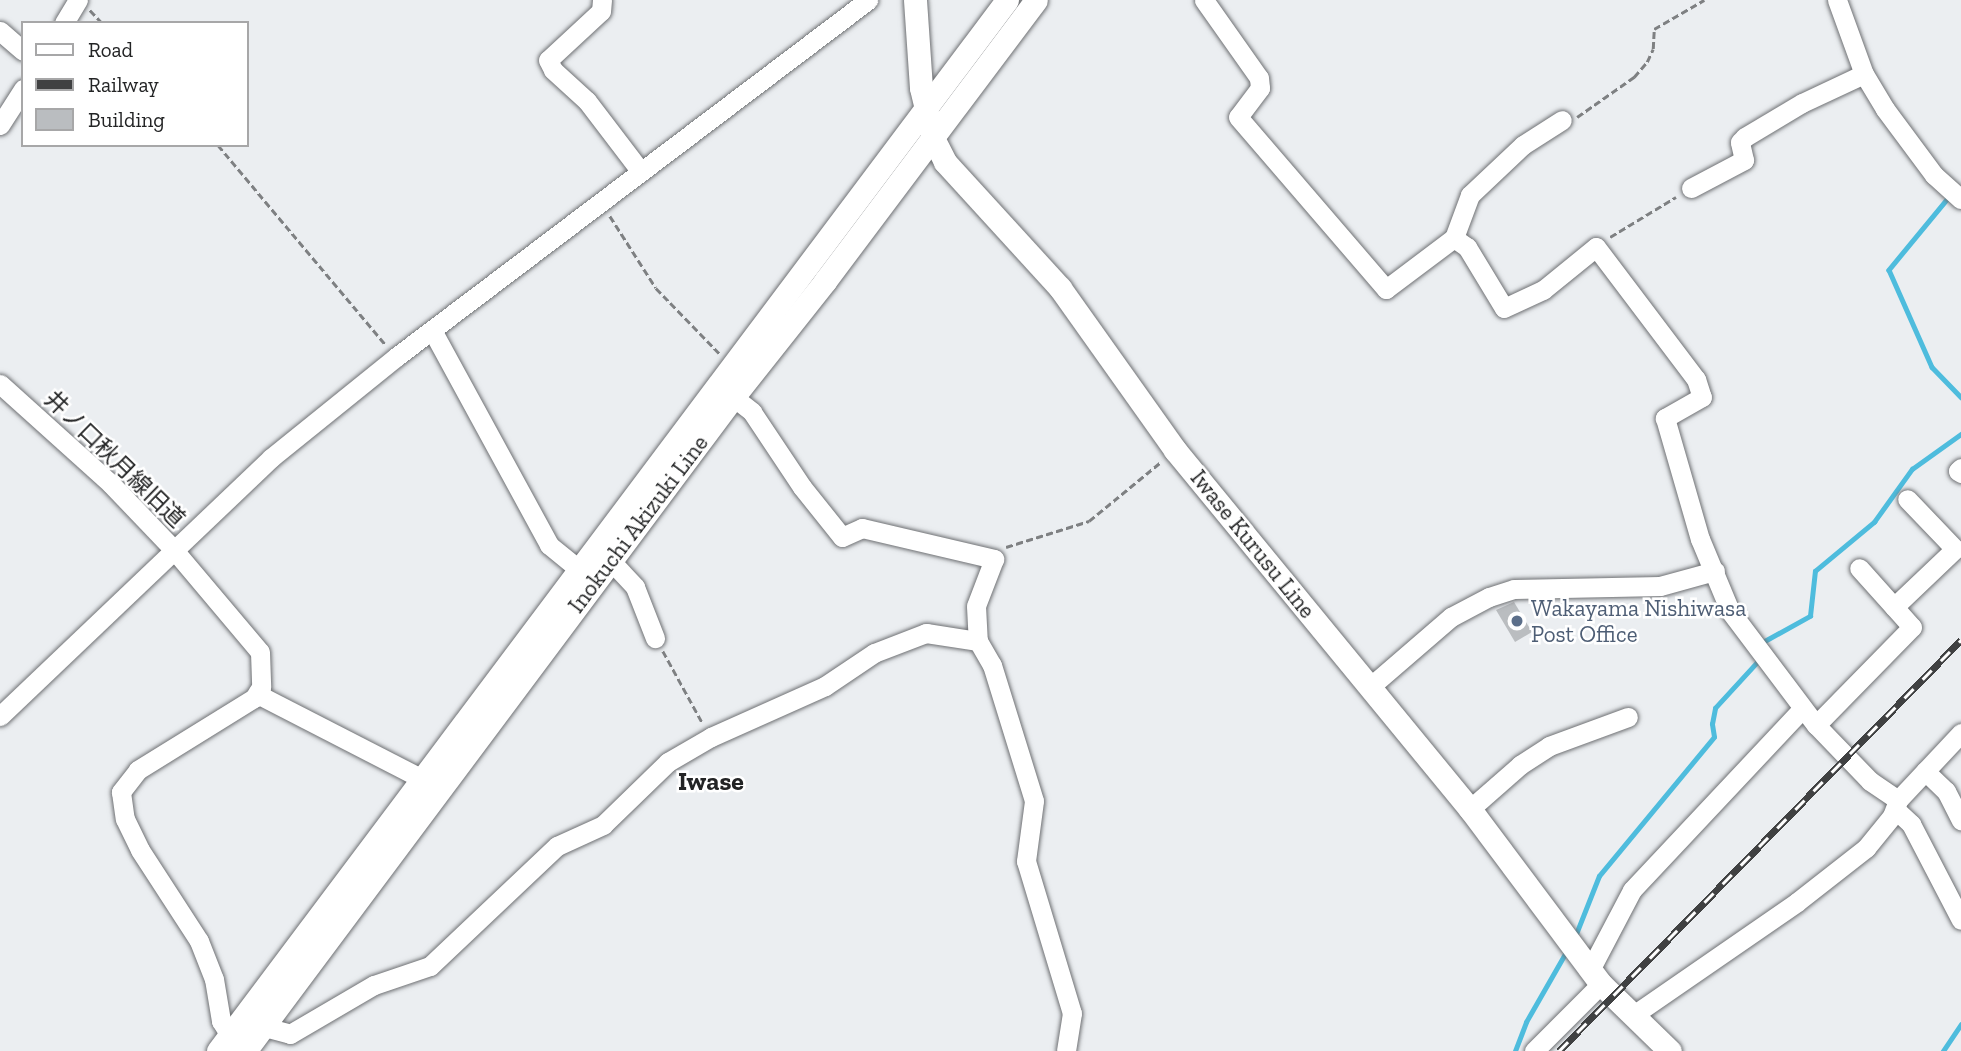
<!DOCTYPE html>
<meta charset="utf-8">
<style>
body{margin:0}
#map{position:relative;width:1961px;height:1051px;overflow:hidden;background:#ebeef1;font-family:"Zilla Slab","Noto Sans JP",serif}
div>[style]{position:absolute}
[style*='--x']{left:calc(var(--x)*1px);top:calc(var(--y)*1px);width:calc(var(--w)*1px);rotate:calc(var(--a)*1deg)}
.stream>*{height:4.5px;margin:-2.25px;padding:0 2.25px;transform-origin:2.25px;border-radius:2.25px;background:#4ebcdd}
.building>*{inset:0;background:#babdc0}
.path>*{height:2.5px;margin-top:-1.25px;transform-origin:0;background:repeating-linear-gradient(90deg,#7e8082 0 7px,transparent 0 10.5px)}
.roads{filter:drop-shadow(0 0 2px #6e7073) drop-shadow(0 0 2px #6e7073)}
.minor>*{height:19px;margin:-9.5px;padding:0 9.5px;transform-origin:9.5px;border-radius:9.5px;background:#fff}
.major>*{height:23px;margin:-11.5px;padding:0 11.5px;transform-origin:11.5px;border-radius:11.5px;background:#fff}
.rail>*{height:7px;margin-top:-3.5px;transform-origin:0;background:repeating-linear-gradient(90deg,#fff 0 13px,#404142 0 26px);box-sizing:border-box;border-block:2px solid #404142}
.dots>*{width:19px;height:19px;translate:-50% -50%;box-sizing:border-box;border:4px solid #fff;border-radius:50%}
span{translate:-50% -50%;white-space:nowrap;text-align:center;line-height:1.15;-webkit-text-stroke:5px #fff;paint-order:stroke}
.street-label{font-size:23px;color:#232425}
.service-label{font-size:23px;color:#4e5e75}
.left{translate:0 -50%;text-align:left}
.quarter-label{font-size:26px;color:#232425;font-weight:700}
.legend{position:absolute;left:21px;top:21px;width:228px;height:126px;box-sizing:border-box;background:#fff;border:2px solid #a7a7a8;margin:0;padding:9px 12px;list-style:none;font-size:21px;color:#232425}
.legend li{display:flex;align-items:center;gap:14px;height:35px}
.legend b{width:35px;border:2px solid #a7a7a8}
</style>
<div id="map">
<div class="stream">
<i style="--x:1950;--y:196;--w:96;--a:129.5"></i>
<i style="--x:1889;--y:270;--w:106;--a:66.1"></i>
<i style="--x:1932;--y:367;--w:42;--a:46"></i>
<i style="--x:1761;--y:643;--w:56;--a:-28.9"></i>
<i style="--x:1810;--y:616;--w:45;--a:-83.7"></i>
<i style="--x:1815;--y:571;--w:77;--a:-39.7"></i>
<i style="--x:1874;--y:522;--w:65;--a:-54.4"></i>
<i style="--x:1912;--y:469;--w:60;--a:-35.5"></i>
<i style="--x:1576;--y:934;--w:62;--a:-68.4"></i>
<i style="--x:1599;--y:876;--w:180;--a:-50.4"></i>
<i style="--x:1714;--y:737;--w:13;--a:-99"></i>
<i style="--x:1712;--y:724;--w:16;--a:-79"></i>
<i style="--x:1715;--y:708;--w:64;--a:-47.5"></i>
<i style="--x:1758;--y:661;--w:2;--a:-117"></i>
<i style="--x:1515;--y:1051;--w:31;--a:-69"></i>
<i style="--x:1526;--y:1022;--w:78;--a:-60.2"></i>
<i style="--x:1943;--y:1051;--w:32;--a:-56"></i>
</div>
<div class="building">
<i style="clip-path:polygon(1514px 602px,1532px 632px,1515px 642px,1496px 610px)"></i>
</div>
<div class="path">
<i style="--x:90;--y:10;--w:18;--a:47"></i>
<i style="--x:1577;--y:117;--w:70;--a:-35.1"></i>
<i style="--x:1634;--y:77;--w:20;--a:-49"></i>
<i style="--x:1647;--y:62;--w:14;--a:-65"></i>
<i style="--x:1653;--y:49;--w:20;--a:-87"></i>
<i style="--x:1654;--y:29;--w:58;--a:-30.1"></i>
<i style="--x:218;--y:145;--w:260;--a:50"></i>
<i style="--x:610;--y:216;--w:85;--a:57.4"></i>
<i style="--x:656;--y:288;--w:91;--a:45.9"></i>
<i style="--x:1610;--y:237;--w:77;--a:-31.2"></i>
<i style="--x:1006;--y:547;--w:87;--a:-17.4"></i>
<i style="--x:1089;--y:521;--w:94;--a:-39.4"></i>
<i style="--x:663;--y:651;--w:81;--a:61.2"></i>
</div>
<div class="roads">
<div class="minor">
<i style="--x:602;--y:0;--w:11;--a:95"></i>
<i style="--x:601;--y:11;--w:72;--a:137.2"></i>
<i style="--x:548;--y:60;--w:11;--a:63"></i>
<i style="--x:553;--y:70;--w:46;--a:42.4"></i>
<i style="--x:587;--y:101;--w:89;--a:52.7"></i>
<i style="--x:1204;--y:0;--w:95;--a:54.8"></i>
<i style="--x:1259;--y:78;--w:10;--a:84"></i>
<i style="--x:1260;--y:88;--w:36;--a:127"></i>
<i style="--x:1238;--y:117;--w:227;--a:49.3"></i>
<i style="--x:1386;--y:289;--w:85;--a:-36.9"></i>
<i style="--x:1454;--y:238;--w:16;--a:35"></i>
<i style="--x:1467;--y:247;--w:71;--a:58.8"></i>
<i style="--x:1504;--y:308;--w:43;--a:-24.8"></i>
<i style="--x:1543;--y:290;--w:68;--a:-39.1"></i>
<i style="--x:1596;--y:247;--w:166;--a:52.9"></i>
<i style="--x:1696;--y:379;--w:19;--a:72"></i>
<i style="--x:1702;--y:397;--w:43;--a:150.4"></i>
<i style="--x:1665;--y:418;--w:126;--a:73.9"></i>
<i style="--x:1700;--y:539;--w:78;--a:67.4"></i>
<i style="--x:1730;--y:611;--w:143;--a:53"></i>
<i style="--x:1816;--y:725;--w:78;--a:46"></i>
<i style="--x:1870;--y:781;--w:34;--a:34"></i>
<i style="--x:1837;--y:0;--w:79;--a:70"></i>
<i style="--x:1864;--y:74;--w:41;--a:59"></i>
<i style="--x:1885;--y:109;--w:82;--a:53.4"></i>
<i style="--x:1934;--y:175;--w:36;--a:42"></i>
<i style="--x:64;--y:23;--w:27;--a:-59"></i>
<i style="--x:0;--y:31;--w:30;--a:41"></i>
<i style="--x:0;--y:125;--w:43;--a:-57.4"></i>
<i style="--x:1691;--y:188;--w:60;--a:-27.8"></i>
<i style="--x:1744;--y:160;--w:18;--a:-103"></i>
<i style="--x:1740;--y:142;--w:7;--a:-45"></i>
<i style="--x:1745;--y:137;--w:66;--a:-30.8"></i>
<i style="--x:1802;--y:103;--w:68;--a:-25.1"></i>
<i style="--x:1454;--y:238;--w:46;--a:-69.6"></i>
<i style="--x:1470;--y:195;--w:73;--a:-43.3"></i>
<i style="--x:1523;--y:145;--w:46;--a:-32.7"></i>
<i style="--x:432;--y:330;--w:245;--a:61.4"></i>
<i style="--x:549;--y:545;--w:41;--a:39.1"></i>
<i style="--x:0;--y:384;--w:149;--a:42"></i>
<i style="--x:111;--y:484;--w:91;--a:46.3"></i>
<i style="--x:174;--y:550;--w:133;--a:49.9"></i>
<i style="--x:260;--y:652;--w:35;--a:88"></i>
<i style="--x:261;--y:687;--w:13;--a:122"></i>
<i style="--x:254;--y:698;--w:137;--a:148.2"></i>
<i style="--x:138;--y:770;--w:28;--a:128"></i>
<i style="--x:121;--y:792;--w:27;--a:82"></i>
<i style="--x:125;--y:819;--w:34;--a:64"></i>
<i style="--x:140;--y:850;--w:108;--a:57"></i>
<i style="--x:199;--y:941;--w:41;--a:68.5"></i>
<i style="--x:214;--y:979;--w:43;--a:80.5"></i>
<i style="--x:221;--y:1021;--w:31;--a:58"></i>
<i style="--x:723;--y:389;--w:37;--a:38"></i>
<i style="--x:752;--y:412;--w:90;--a:56.3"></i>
<i style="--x:802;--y:487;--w:64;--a:51.3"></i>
<i style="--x:842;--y:537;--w:22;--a:-24"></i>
<i style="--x:862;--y:528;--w:136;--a:13.2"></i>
<i style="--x:994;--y:559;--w:50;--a:111"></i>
<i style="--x:976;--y:606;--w:35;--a:87"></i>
<i style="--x:978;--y:641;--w:28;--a:60"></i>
<i style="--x:992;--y:665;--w:142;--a:72.8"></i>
<i style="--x:1034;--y:801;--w:61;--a:97.6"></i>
<i style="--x:1026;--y:861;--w:159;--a:73.2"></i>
<i style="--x:1072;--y:1013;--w:38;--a:99"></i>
<i style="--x:1961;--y:468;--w:4;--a:135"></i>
<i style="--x:1958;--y:471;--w:4;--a:34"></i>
<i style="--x:610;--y:560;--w:37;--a:47"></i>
<i style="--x:635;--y:587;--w:55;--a:68.6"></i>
<i style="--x:1894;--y:607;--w:84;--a:-43.6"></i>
<i style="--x:1955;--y:549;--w:69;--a:-133.8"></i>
<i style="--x:1371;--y:686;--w:106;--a:-40.8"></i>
<i style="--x:1451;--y:617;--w:43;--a:-27.8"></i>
<i style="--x:1489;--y:597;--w:26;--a:-18"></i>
<i style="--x:1514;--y:589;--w:146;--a:-1.2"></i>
<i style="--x:1660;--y:586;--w:57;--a:-15.3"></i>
<i style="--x:257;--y:694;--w:188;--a:27.2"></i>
<i style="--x:0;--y:716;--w:374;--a:-43.6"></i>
<i style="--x:271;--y:458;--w:161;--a:-38.9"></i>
<i style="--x:396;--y:357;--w:592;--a:-37.1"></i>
<i style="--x:1816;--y:725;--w:137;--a:-45.6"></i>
<i style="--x:1912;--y:627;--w:79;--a:-131.9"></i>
<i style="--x:1925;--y:771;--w:29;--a:44"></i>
<i style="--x:1946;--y:791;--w:33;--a:63"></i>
<i style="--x:1470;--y:809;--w:67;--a:-41.3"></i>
<i style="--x:1520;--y:765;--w:35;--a:-33"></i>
<i style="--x:1549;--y:746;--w:84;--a:-20.2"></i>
<i style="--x:1896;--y:810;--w:21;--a:43"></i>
<i style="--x:1911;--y:824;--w:108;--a:62.5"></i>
<i style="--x:1590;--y:970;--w:90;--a:-62.3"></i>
<i style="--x:1632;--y:890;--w:248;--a:-46.8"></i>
<i style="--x:1632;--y:1016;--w:201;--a:-34.6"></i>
<i style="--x:1797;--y:902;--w:88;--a:-38"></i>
<i style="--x:1866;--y:848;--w:41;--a:-50.9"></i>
<i style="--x:1892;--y:816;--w:17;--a:-69"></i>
<i style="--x:1898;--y:800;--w:92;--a:-46.8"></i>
<i style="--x:261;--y:1026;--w:30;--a:15"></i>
<i style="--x:290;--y:1034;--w:97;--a:-30.3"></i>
<i style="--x:374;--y:985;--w:59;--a:-18.7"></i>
<i style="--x:430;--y:966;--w:175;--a:-43.4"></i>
<i style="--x:557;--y:846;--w:51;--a:-24.5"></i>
<i style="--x:603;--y:825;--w:91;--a:-44.1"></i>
<i style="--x:668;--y:762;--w:50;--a:-30.2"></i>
<i style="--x:711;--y:737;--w:125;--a:-24.1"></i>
<i style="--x:825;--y:686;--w:59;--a:-34"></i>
<i style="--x:874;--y:653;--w:56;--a:-21"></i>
<i style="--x:926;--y:633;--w:53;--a:8.7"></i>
<i style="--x:1534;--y:1051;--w:95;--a:-45"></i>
</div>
<div class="major">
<i style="--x:915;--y:0;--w:88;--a:86.1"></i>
<i style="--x:921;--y:88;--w:51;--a:76.5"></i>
<i style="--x:933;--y:138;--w:27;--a:63"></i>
<i style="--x:945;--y:162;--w:171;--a:47.6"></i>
<i style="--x:1060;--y:288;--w:199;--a:54.6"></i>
<i style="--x:1175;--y:450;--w:465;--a:50.6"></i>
<i style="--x:1470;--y:809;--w:219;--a:53.2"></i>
<i style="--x:1601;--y:984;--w:96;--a:44.2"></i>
<i style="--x:218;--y:1051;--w:1314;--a:-53.1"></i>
<i style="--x:245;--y:1051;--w:817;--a:-53.26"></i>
<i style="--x:734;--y:396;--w:147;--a:-51.6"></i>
<i style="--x:825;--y:281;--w:351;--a:-53.1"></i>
</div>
</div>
<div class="rail">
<i style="--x:1559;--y:1051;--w:575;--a:-45.63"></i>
</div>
<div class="dots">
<i style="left:1517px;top:621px;background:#5c6f8a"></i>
</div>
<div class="street-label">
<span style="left:115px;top:459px;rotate:44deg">井ノ口秋月線旧道</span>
<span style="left:638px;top:524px;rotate:-53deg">Inokuchi Akizuki Line</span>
<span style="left:1253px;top:544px;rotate:51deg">Iwase Kurusu Line</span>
</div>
<div class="service-label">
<span class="left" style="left:1531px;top:621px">Wakayama Nishiwasa<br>Post Office</span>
</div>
<div class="quarter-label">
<span style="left:711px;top:782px">Iwase</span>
</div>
<ul class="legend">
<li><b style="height:9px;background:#fff"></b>Road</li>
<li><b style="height:9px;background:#404142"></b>Railway</li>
<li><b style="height:19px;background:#babdc0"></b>Building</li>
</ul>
</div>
